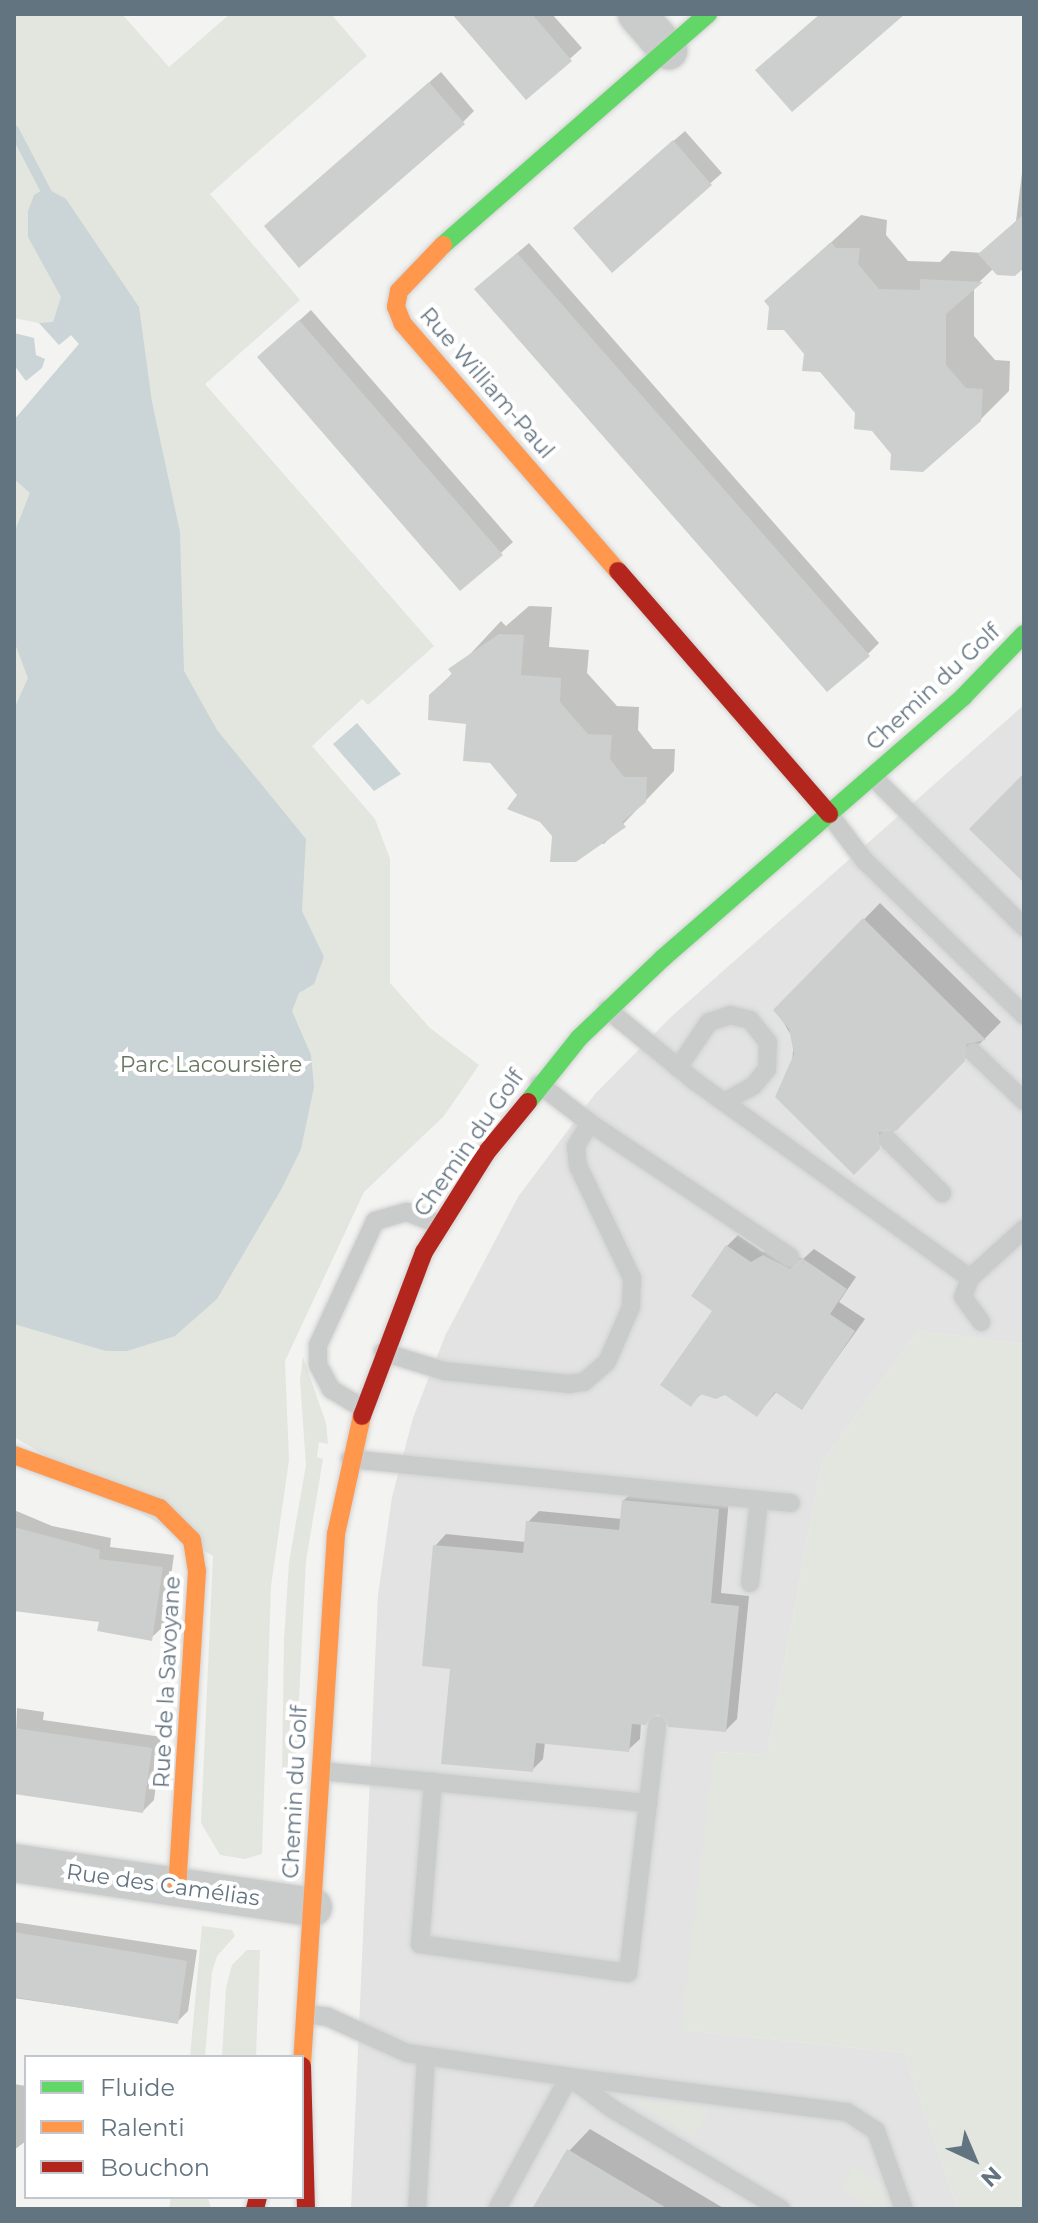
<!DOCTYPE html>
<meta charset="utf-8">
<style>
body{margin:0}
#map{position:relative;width:1038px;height:2223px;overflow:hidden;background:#f3f3f1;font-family:Montserrat,sans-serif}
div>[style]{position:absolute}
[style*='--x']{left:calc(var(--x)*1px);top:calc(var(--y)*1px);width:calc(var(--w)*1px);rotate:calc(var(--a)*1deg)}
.built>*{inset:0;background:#e2e3e2}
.green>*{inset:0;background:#e2e6df}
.water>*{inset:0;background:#cbd4d6}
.shadow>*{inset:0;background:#0003}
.stream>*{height:10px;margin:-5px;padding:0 5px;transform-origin:5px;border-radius:5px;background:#cbd4d6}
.building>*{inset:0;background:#cdcfce}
.roads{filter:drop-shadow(0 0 2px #d0d1d2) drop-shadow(0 0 2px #d0d1d2)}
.lane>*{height:18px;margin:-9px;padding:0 9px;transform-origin:9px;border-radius:9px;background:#cacccc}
.street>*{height:38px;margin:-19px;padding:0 19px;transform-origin:19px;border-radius:19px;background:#cacccc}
.fast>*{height:18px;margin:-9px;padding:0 9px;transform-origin:9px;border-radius:9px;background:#63d668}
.slow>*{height:18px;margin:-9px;padding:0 9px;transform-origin:9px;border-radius:9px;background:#ff974d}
.jam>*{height:18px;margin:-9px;padding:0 9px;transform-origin:9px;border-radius:9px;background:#b3261e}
span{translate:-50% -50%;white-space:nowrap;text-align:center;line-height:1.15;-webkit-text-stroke:8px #fff;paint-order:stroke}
.street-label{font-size:22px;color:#637481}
.park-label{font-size:22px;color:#677862}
.frame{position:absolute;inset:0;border:16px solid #637481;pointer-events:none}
.legend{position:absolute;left:24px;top:2055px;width:280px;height:144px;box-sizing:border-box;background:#fff;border:2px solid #c1c7cd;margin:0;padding:10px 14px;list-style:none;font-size:24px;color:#637481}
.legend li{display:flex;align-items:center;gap:16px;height:40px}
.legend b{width:40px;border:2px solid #c1c7cd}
.north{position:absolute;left:934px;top:2119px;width:80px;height:80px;-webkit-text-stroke:6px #fff;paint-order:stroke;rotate:136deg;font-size:22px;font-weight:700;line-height:32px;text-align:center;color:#637481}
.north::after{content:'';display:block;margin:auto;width:28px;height:36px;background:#637481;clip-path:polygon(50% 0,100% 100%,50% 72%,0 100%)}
</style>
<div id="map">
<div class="built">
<i style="clip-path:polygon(1024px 705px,1024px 1344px,918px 1331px,822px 1462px,767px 1755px,715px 1752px,682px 2030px,904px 2053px,958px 2209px,351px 2209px,378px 1595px,392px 1497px,413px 1418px,445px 1336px,518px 1197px,595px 1094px,671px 1017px)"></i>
</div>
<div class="green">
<i style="clip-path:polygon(14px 14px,122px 14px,169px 67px,230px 14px,331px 14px,367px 56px,210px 194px,300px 300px,205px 384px,434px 646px,368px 705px,362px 699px,312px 746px,375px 819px,390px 859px,390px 983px,430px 1028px,479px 1065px,444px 1116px,364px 1192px,285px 1361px,289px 1460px,271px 1586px,262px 1854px,245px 1859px,220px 1855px,201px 1823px,213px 1556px,14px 1437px,14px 420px,79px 344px,71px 335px,59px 345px,39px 323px,14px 318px)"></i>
<i style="clip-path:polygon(918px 1331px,1024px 1344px,1024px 2209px,958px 2209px,904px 2053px,681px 2030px,714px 1752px,767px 1755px,822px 1462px)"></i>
<i style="clip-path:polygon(303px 1357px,326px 1423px,328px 1444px,319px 1442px,317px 1457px,323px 1459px,306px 1561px,295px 1776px,282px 1776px,284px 1640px,289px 1562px,306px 1465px,300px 1380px)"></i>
<i style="clip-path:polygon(202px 1926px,232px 1930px,235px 1936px,217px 1956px,212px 1972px,205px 2057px,190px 2057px)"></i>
<i style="clip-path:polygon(247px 1950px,260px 1950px,256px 2057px,222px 2057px,226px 1988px,232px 1965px)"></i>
<i style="clip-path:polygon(628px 2098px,701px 2106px,709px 2111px,694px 2137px)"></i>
<i style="clip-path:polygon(853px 2166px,883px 2185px,887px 2209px,873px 2209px,841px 2189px)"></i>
<i style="clip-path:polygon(171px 2197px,208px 2197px,211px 2209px,169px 2209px)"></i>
</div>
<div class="water">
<i style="clip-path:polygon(46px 188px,66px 199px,139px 307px,152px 402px,180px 532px,184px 671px,217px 730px,306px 839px,302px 911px,324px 957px,314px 984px,299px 993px,292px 1011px,311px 1055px,314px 1087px,301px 1149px,282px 1188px,217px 1299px,175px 1336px,127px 1351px,106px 1351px,14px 1324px,14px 709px,28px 678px,14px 641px,14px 533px,30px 493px,14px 479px,14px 420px,79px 344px,71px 335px,59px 345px,39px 323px,53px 322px,61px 297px,28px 237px,28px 211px,34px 195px)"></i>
<i style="clip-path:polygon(14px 333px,34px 338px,36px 355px,45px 359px,42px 368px,26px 381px,14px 365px)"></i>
<i style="clip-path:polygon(357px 723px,401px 774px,374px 791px,333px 744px)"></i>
</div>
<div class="shadow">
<i style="clip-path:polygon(455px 14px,552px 14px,582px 48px,527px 97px)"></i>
<i style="clip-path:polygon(441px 72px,474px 111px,463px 122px,277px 216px)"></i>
<i style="clip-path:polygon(685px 131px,722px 173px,612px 270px,586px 217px)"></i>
<i style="clip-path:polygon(1024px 157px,1024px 267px,994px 268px,974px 287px,974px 336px,995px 360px,1010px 361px,1009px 391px,980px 420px,893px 454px,767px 301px,861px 215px,887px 220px,886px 235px,908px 261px,940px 262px,951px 251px,983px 253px,1016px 221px)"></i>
<i style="clip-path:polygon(529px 243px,879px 643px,868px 654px,488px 278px)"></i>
<i style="clip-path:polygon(311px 310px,513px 542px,461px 589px,271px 346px)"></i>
<i style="clip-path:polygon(529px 606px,552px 607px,549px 647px,589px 650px,587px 673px,617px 706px,639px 707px,638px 730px,653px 749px,675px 749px,674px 771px,604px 844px,554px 835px,468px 722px,431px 696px,501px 621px,506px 626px)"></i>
<i style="clip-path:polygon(880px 903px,1001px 1022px,854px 1172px,791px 1075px,794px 1040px,776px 1010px)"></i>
<i style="clip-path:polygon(738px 1235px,763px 1252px,775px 1245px,803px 1259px,814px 1249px,856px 1277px,839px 1302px,865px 1319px,802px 1407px,777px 1391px,757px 1415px,725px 1393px,702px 1393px,691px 1404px,727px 1246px)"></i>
<i style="clip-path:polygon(635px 1489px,729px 1498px,721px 1593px,749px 1596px,737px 1719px,726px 1730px,658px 1711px,641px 1723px,640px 1739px,628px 1750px,545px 1742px,543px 1759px,532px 1770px,452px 1667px,435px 1546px,446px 1534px,526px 1542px,528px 1522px,539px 1511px,622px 1519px,624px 1500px)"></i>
<i style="clip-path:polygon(14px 1510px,52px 1526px,111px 1538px,110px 1547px,174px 1555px,164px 1626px,151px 1638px,101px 1620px,14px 1605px)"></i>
<i style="clip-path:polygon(17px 1708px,44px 1712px,43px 1720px,162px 1737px,154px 1800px,143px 1811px,14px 1792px)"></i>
<i style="clip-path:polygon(14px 1922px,197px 1950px,188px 2011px,177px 2022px,14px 1998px)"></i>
<i style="clip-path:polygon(14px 2084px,26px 2086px,26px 2141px,14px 2150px)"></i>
<i style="clip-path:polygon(590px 2129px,725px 2209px,534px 2209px,569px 2151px)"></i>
</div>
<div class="stream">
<i style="--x:14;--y:130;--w:78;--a:62.4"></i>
</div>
<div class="building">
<i style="clip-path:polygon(452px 14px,532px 14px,572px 61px,526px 100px)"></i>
<i style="clip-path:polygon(820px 14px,905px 14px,792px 112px,755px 70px)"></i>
<i style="clip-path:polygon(429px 82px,465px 124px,299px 268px,264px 226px)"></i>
<i style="clip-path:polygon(673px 140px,712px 185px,612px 273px,573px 228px)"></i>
<i style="clip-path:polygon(1024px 214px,1024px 268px,1015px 276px,997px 275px,978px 254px)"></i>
<i style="clip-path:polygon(831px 242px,836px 248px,860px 248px,858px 264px,879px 289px,920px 290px,920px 279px,983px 282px,946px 314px,946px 365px,966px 388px,983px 389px,981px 421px,923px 472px,890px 470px,891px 454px,872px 431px,854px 429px,855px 413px,820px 372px,802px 371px,804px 354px,784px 330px,767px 330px,769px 307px,764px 301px)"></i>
<i style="clip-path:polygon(517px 253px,870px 656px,827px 692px,474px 289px)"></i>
<i style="clip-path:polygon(299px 320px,503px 555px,460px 591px,257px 357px)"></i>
<i style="clip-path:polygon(499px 634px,524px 635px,521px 675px,561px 678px,560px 702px,588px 734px,612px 735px,610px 759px,624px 777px,647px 777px,646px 802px,622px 822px,626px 827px,576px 862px,550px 862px,552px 836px,540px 822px,507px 809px,517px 795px,490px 763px,463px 761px,466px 724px,428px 720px,429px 695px,452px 674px,448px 669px)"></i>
<i style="clip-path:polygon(1024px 773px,1024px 883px,969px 829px)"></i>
<i style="clip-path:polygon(863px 918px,986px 1040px,966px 1044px,965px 1061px,896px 1131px,879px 1132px,880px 1149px,854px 1175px,775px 1097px,794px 1054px,789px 1029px,773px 1010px)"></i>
<i style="clip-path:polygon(726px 1245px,751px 1262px,763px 1255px,790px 1269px,802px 1258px,847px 1289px,830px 1314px,855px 1331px,802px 1410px,775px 1392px,757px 1417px,725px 1395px,716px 1399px,700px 1394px,691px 1407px,660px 1385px,712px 1311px,691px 1296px)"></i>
<i style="clip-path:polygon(622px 1500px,719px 1509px,711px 1603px,739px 1606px,726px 1732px,669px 1727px,658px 1714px,645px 1725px,632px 1724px,629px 1752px,536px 1743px,533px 1772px,441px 1764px,450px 1669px,422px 1666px,433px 1545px,523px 1553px,526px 1521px,619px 1530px)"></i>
<i style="clip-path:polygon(14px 1527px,100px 1550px,99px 1559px,163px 1567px,152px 1641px,97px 1631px,99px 1622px,14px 1611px)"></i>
<i style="clip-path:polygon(14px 1728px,152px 1748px,143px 1813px,14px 1794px)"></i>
<i style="clip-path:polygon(14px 1932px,187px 1961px,178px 2024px,14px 1997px)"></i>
<i style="clip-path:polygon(567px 2149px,668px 2209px,532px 2209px)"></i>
</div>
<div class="roads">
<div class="lane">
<i style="--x:873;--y:777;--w:213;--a:44.8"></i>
<i style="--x:829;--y:814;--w:58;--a:52.7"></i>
<i style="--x:864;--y:860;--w:223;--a:44.1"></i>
<i style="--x:607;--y:1009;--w:115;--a:39.4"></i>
<i style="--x:696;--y:1082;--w:337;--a:35.6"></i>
<i style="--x:970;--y:1278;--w:73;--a:-42.2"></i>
<i style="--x:974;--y:1053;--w:69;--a:43.8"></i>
<i style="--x:678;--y:1068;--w:55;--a:-56"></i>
<i style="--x:709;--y:1022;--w:22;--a:-18"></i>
<i style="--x:730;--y:1015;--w:21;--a:14"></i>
<i style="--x:750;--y:1020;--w:28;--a:51"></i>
<i style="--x:768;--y:1042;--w:27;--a:92"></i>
<i style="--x:767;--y:1069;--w:22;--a:129"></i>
<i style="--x:753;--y:1086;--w:33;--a:151"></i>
<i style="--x:590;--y:1123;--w:241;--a:33.8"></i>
<i style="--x:888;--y:1140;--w:76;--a:44.5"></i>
<i style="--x:970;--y:1278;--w:20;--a:110"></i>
<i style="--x:963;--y:1297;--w:31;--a:54"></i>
<i style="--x:383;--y:1352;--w:64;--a:17.3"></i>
<i style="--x:444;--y:1371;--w:126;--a:5.9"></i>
<i style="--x:569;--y:1384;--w:15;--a:-8"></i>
<i style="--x:584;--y:1382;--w:30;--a:-41"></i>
<i style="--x:607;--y:1362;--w:60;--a:-66.4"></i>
<i style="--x:631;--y:1307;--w:29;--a:-88"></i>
<i style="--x:632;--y:1278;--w:124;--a:-115.7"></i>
<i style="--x:578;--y:1166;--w:20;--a:-96"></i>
<i style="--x:576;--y:1146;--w:27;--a:-59"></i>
<i style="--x:590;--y:1123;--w:64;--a:-142.6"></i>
<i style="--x:364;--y:1409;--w:39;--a:-149"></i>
<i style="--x:331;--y:1389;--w:27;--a:-118"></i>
<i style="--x:318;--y:1365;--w:20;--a:-90"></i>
<i style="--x:318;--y:1345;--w:136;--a:-65.3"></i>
<i style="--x:375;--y:1221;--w:33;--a:-16"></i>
<i style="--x:407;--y:1212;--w:34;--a:21"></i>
<i style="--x:350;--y:1459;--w:443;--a:5.7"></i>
<i style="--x:750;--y:1583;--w:83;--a:-83.8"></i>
<i style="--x:321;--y:1771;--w:329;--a:5.6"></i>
<i style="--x:648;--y:1803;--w:171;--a:96.7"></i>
<i style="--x:628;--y:1973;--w:210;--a:-172.1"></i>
<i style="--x:420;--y:1944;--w:163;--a:-85.4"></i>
<i style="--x:648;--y:1803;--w:78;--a:-83.3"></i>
<i style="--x:305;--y:2014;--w:23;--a:7"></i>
<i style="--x:328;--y:2017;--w:87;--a:24.5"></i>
<i style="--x:407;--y:2053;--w:164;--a:8.4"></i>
<i style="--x:569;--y:2077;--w:150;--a:118.6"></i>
<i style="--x:417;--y:2209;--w:153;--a:-86.6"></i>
<i style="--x:781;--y:2209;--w:194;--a:-149.3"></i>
<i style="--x:614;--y:2110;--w:56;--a:-143.7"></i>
<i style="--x:569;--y:2077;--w:280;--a:7.2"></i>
<i style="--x:847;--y:2112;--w:35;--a:33"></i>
<i style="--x:876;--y:2131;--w:83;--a:70.3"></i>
</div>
<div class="street">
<i style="--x:637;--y:14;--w:48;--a:49.3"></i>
<i style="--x:14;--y:1863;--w:302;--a:8.4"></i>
</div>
<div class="fast">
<i style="--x:443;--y:245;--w:352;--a:-41.1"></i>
<i style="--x:528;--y:1102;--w:82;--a:-51.4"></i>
<i style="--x:579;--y:1038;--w:116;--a:-43.6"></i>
<i style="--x:663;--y:958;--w:398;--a:-41"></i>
<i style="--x:963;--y:697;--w:88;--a:-45.9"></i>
</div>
<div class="slow">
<i style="--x:443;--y:245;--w:64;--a:133.7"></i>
<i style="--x:399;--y:291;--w:16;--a:101"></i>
<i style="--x:396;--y:307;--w:18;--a:68"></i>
<i style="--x:403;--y:324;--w:327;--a:49"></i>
<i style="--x:14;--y:1455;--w:155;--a:20"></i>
<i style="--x:160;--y:1508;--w:45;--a:45"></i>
<i style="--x:192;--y:1540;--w:31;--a:81"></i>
<i style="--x:197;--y:1571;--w:315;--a:93.6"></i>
<i style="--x:302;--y:2064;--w:531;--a:-86.33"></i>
<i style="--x:336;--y:1534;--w:121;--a:-77.6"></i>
</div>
<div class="jam">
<i style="--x:618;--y:571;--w:322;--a:49"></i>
<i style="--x:362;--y:1416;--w:175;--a:-69.3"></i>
<i style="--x:424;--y:1252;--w:117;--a:-57.9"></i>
<i style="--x:486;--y:1153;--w:66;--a:-50.5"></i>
<i style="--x:302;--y:2066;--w:143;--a:88.4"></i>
<i style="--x:255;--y:2209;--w:12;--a:-76"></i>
</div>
</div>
<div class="street-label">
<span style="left:487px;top:383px;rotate:49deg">Rue William-Paul</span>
<span style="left:933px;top:687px;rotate:-43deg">Chemin du Golf</span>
<span style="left:469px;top:1143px;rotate:-55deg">Chemin du Golf</span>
<span style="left:167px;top:1682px;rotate:-87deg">Rue de la Savoyane</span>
<span style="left:295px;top:1792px;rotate:-87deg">Chemin du Golf</span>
<span style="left:163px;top:1885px;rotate:8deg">Rue des Camélias</span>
</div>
<div class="park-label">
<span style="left:211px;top:1065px">Parc Lacoursière</span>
</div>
<div class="frame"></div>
<ul class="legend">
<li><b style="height:10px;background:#63d668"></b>Fluide</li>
<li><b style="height:10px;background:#ff974d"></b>Ralenti</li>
<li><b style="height:10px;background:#b3261e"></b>Bouchon</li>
</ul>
<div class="north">N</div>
</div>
